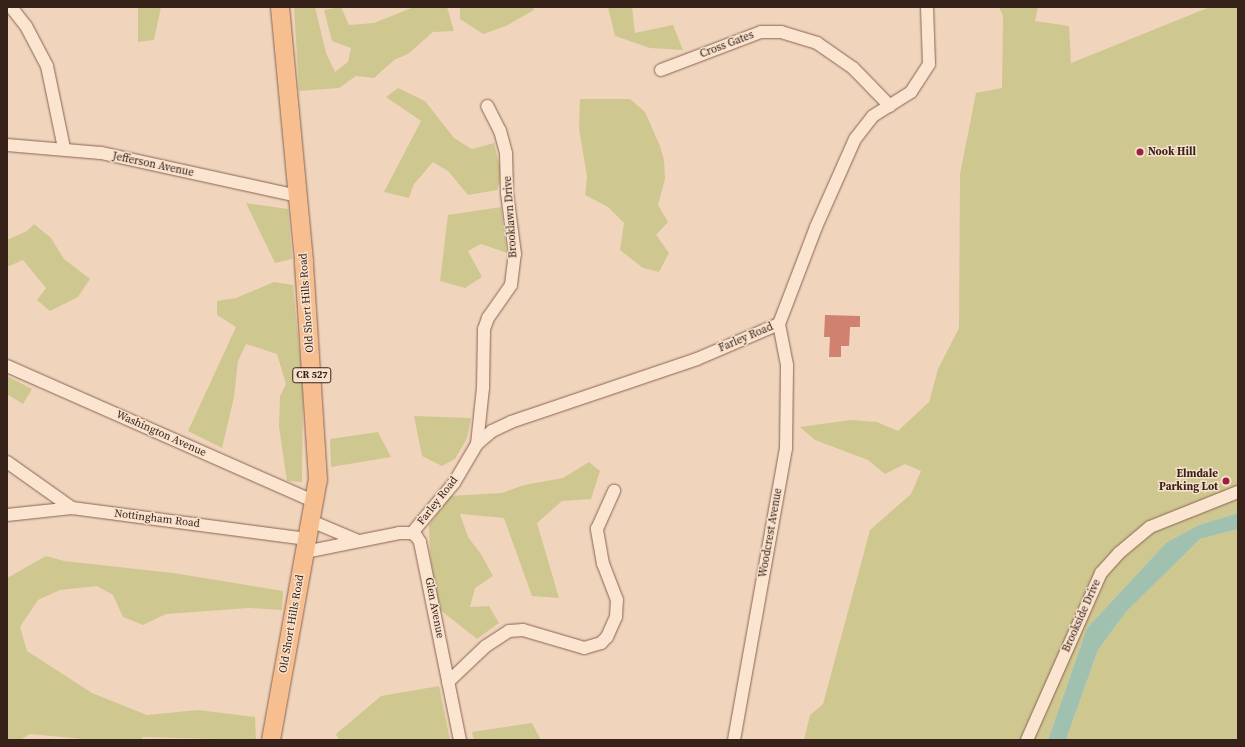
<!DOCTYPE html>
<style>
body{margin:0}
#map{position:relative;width:1245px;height:747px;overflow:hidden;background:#f0d5bc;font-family:"Source Serif 4",serif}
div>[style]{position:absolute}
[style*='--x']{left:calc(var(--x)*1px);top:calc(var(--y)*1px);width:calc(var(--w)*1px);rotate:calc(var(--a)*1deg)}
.green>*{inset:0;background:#cfc790}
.water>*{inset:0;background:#a0c1b0}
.building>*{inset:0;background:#d1816f}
.roads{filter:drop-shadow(0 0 1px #896455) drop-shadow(0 0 1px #896455)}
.street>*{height:12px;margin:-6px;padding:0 6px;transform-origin:6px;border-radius:6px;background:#fbe4d0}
.primary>*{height:18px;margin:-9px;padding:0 9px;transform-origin:9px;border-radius:9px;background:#f7bf90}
.dots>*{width:11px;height:11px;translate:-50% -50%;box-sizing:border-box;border:2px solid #f7e1cc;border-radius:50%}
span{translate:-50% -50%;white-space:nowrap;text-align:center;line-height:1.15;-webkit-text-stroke:3px #f7e1cc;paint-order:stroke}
.shield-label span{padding:1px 3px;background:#f7e1cc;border:1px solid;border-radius:3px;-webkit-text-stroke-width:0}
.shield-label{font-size:10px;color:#37221a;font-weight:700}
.street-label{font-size:11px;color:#37221a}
.poi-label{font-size:11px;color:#37221a;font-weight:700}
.left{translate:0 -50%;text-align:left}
.right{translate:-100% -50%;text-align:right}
.frame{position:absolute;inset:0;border:8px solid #37221a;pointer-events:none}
</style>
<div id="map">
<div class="green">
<i style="clip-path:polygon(138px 7px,161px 7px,154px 40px,138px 42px)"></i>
<i style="clip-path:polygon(294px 7px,315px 7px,326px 53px,335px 72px,348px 62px,351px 48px,332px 41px,324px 10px,341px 7px,349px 25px,374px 23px,414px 7px,447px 7px,454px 31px,433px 32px,408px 54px,394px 60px,374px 78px,356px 76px,339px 88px,299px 91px)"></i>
<i style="clip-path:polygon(460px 7px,533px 7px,534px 10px,506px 26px,483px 34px,460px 19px)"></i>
<i style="clip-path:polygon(608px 7px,632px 7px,635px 33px,673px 25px,683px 50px,650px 48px,615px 36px)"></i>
<i style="clip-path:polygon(999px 7px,1038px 7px,1035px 21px,1069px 26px,1071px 63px,1210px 7px,1238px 7px,1238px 513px,1199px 525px,1167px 542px,1087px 628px,1048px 740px,804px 740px,810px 715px,823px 704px,870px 530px,911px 494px,921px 471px,905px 464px,885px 474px,868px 460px,815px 440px,800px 427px,851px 420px,877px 422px,898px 431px,929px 402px,938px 369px,959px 328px,960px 174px,976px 93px,1002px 88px,1003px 16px)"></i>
<i style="clip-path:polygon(398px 88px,425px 101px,454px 138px,472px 149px,494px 143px,502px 175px,497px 190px,468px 195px,448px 171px,433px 162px,414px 184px,409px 198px,384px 192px,421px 121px,386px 97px)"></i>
<i style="clip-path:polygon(580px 99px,630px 99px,645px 112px,660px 146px,664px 160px,665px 179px,658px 205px,668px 222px,656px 235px,669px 253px,659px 272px,643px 268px,620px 250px,624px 223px,608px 207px,585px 195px,587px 177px,579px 128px)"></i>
<i style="clip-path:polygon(246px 203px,288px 209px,292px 259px,275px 263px)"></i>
<i style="clip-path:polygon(501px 207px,507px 253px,481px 244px,468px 251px,482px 277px,465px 288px,440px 281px,448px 215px)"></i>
<i style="clip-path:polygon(34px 224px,51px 238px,64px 259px,90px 279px,78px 297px,50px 311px,37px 300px,46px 288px,23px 260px,7px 267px,7px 240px,27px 231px)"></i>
<i style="clip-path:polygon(274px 282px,293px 285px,303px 388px,302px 482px,287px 481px,279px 427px,280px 396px,286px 384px,277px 354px,246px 344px,238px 361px,234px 397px,222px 448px,188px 431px,236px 327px,217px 315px,217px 301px,236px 298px)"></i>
<i style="clip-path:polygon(7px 376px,32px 389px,23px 404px,7px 394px)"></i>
<i style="clip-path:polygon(414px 416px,471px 418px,467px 438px,455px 459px,442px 466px,422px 456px)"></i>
<i style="clip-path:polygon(378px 432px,391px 457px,331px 467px,330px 439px)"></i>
<i style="clip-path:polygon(589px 462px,600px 471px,591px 499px,562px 501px,537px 523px,559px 598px,532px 596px,504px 518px,460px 514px,468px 537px,481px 554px,493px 576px,475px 588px,470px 607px,489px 606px,499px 623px,477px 639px,439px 609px,430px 554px,429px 525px,450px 496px,502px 493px,524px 485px,563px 478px)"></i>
<i style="clip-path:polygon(1238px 529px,1238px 740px,1069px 740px,1067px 737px,1098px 650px,1126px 612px,1200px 539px)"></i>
<i style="clip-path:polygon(46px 556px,64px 561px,173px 573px,283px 591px,282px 610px,249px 608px,166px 614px,143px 625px,123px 617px,113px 595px,97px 586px,60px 590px,38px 600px,20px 627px,27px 651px,92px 693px,147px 715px,198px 710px,255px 717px,256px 740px,143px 737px,141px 740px,94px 740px,30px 734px,20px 740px,7px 740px,7px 578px)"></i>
<i style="clip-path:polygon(439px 686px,450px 740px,339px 740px,336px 734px,381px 696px)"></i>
<i style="clip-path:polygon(532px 723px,541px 740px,474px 740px,472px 732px)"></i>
</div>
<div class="water">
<i style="clip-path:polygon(1238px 513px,1238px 529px,1200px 539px,1126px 612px,1098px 650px,1067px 737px,1069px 740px,1048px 740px,1087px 628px,1167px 542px,1199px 525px)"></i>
</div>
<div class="building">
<i style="clip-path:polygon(825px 315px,860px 316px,860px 327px,850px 327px,849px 346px,841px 346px,841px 357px,829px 357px,830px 337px,824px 337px)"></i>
</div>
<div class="roads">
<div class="street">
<i style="--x:11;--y:7;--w:24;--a:52"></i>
<i style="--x:26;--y:26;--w:45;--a:62.3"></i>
<i style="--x:47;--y:66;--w:84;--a:78.3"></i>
<i style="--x:661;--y:70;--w:107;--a:-20.8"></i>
<i style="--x:761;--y:32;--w:20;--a:0"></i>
<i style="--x:781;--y:32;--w:38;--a:17"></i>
<i style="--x:817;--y:43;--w:44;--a:34.8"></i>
<i style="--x:853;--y:68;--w:53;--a:45.8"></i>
<i style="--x:7;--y:145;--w:94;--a:4.9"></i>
<i style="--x:101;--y:153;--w:202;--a:12.3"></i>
<i style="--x:7;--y:366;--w:337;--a:23.8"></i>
<i style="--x:477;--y:444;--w:56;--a:-83.9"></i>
<i style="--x:483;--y:388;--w:59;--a:-89"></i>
<i style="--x:484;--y:329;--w:12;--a:-70"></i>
<i style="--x:488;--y:318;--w:40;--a:-55.1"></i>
<i style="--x:511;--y:285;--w:31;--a:-83"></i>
<i style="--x:515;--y:254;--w:62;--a:-97.5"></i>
<i style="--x:507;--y:193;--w:40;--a:-91.4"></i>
<i style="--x:506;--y:153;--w:23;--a:-105"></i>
<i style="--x:500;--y:131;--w:28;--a:-117"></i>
<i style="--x:7;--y:462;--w:80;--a:35.3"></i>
<i style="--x:7;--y:515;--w:65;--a:-6.1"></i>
<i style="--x:72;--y:508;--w:237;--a:7.5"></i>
<i style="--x:311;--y:521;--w:49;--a:22.9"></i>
<i style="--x:412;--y:533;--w:65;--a:-50"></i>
<i style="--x:454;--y:483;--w:45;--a:-59.5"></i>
<i style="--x:477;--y:444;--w:20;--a:-41"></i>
<i style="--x:492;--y:431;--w:21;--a:-25"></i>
<i style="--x:511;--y:422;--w:196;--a:-18.7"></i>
<i style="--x:697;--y:359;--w:89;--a:-23.1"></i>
<i style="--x:779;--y:324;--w:104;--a:-69.1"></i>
<i style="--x:816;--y:227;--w:96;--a:-66.1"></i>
<i style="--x:855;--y:139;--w:29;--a:-52"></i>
<i style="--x:873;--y:116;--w:45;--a:-32.3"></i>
<i style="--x:911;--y:92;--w:33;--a:-57"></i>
<i style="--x:929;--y:64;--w:57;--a:-92"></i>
<i style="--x:305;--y:552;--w:96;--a:-11.4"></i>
<i style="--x:399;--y:533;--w:13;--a:0"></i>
<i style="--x:412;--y:533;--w:6;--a:39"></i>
<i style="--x:417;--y:537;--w:6;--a:59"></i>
<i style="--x:420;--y:542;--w:202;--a:78.6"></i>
<i style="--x:448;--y:682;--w:52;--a:-43.5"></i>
<i style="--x:486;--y:646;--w:27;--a:-33"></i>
<i style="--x:509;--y:631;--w:14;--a:-4"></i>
<i style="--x:523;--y:630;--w:64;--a:16.4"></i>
<i style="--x:584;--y:648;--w:18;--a:-16"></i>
<i style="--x:601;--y:643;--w:8;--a:-45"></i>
<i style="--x:607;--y:637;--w:22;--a:-66"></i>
<i style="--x:616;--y:617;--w:17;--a:-87"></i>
<i style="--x:617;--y:600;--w:39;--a:-111"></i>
<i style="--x:603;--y:564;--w:36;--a:-100"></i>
<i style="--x:597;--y:529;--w:42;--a:-65.9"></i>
<i style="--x:734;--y:740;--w:296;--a:-79.9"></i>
<i style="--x:786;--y:449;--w:84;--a:-89.3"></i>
<i style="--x:787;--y:365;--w:42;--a:-101"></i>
<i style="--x:1027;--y:740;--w:183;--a:-66.1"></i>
<i style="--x:1101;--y:573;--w:27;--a:-48"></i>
<i style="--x:1119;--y:553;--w:40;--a:-40"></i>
<i style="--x:1150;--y:527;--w:95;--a:-21.7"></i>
</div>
<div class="primary">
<i style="--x:271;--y:740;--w:264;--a:-79.8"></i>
<i style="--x:318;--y:480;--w:219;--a:-93.7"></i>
<i style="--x:304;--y:261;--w:255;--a:-95.4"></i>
</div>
</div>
<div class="dots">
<i style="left:1140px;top:152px;background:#9b213e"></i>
<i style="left:1226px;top:481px;background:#9b213e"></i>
</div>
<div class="shield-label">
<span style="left:312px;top:375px">CR 527</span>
</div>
<div class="street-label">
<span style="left:727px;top:45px;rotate:-21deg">Cross Gates</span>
<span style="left:153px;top:165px;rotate:12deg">Jefferson Avenue</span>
<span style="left:511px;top:217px;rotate:-94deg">Brooklawn Drive</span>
<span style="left:307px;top:303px;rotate:-94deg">Old Short Hills Road</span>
<span style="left:746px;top:338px;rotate:-23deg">Farley Road</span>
<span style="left:161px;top:434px;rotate:24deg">Washington Avenue</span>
<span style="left:438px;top:501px;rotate:-52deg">Farley Road</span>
<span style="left:157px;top:519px;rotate:7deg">Nottingham Road</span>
<span style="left:771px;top:533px;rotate:-80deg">Woodcrest Avenue</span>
<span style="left:434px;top:608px;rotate:79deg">Glen Avenue</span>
<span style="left:1082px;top:616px;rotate:-66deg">Brookside Drive</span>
<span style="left:292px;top:624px;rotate:-80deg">Old Short Hills Road</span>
</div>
<div class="poi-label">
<span class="left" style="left:1148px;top:152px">Nook Hill</span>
<span class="right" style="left:1218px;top:481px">Elmdale<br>Parking Lot</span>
</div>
<div class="frame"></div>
</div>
